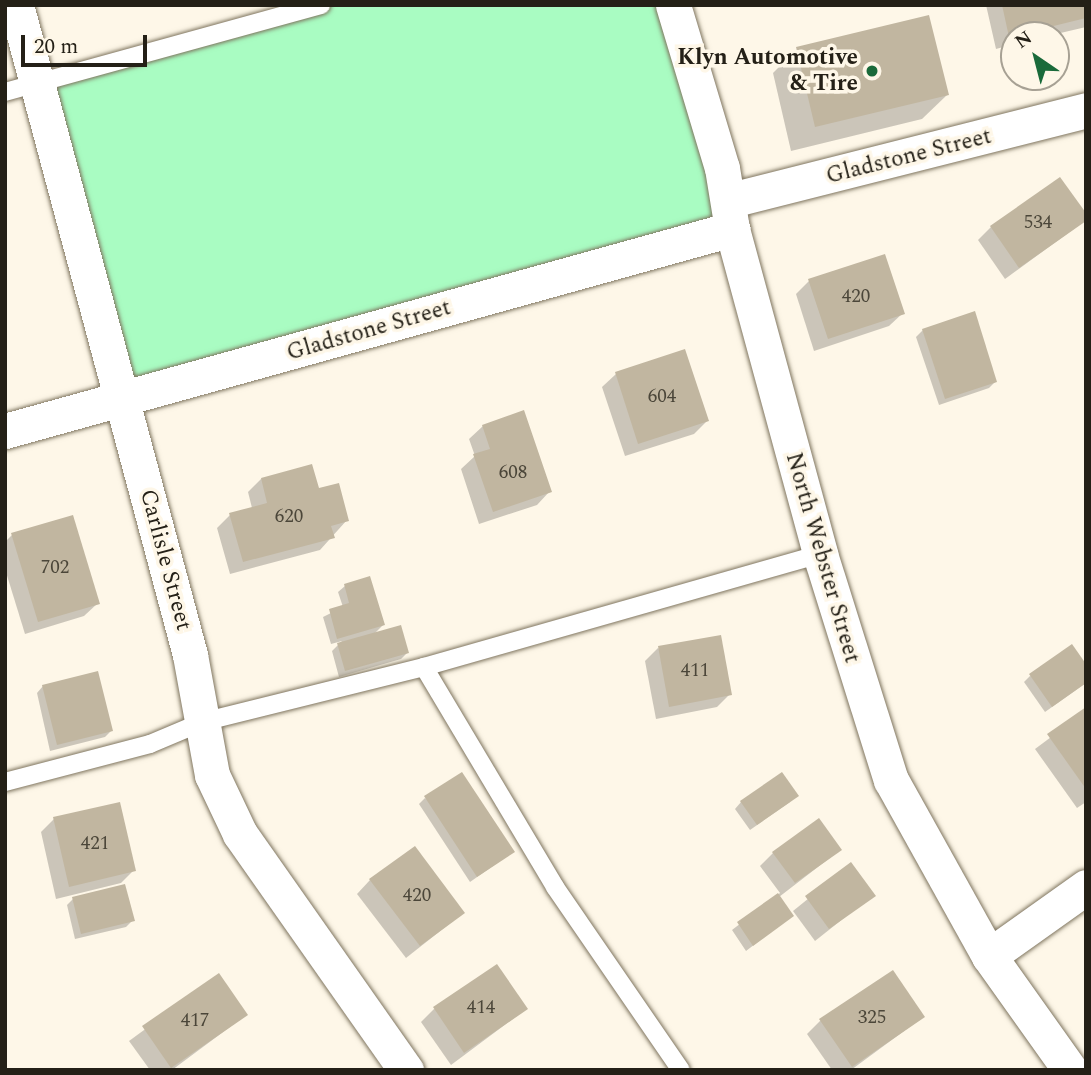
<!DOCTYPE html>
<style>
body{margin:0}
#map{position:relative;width:1091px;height:1075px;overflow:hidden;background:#fef7e8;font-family:Spectral,serif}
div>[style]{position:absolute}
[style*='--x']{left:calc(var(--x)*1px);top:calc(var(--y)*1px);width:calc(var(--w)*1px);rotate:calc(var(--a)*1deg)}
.green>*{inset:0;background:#a9fcc2}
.shadow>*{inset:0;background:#0003}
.building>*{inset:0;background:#c1b6a0}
.roads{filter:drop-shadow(0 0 2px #7f755f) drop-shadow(0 0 2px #7f755f)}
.service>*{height:18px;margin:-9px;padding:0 9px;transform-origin:9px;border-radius:9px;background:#fff}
.minor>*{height:35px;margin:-17.5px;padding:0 17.5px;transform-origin:17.5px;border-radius:17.5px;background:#fff}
.dots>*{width:19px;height:19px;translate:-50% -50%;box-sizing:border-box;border:4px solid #fef7e8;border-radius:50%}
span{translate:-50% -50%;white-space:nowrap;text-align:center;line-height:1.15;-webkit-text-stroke:7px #fef7e8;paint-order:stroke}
.number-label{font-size:19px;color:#4b4639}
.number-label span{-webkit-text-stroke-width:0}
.poi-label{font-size:23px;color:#242017;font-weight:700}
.right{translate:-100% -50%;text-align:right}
.street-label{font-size:23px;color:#242017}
.frame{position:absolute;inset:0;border:7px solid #242017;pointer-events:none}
.north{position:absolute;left:1000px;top:21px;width:70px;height:70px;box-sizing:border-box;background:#fef7e8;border:2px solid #a7a194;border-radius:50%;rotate:325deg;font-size:19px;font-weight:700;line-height:28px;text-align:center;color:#242017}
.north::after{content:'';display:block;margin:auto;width:24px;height:32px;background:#1a6a3a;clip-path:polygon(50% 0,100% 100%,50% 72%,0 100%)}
.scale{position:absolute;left:21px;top:35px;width:126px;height:32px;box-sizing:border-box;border:4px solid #242017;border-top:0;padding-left:9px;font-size:21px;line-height:24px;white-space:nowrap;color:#242017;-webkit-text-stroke:5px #fef7e8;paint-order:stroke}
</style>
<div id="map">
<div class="green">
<i style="clip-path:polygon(321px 5px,673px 5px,732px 229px,122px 399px,36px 84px)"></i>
</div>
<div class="shadow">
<i style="clip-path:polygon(986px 5px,1086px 5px,1086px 27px,1052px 35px,1014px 35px,1014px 44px,996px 49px)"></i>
<i style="clip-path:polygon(797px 49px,947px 95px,922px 119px,791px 151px,773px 73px)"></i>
<i style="clip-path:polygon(1086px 220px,1005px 279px,978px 240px,991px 227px)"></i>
<i style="clip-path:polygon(809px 281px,903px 313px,889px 326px,814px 351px,796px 294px)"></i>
<i style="clip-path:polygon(923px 330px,995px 382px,989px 388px,939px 405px,916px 337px)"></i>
<i style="clip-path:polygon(616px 374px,707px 421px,694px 434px,625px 456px,602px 387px)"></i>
<i style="clip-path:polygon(483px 426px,550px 491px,537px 505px,479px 524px,461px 469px,475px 456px,469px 439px)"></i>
<i style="clip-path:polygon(261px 479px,318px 491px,347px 520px,320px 550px,230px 574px,217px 528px,230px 515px,252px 508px,248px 492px)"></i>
<i style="clip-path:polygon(12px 535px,98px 603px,84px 616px,25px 634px,5px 569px,5px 542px)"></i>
<i style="clip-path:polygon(345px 586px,383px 625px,373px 635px,407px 653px,401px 659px,339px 677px,332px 651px,342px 641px,331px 644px,323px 617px,343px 607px,338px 592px)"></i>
<i style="clip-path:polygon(658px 648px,730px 694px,717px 707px,656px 719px,645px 661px)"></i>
<i style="clip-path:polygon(1030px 676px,1086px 683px,1045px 712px,1024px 682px)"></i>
<i style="clip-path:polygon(43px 686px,111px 731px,105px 737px,50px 751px,37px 693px)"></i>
<i style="clip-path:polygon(1086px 711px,1086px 802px,1077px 808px,1035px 749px)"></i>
<i style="clip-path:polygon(425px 798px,513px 852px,470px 882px,419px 804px)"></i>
<i style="clip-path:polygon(741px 802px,790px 802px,750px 830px,735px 809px)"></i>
<i style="clip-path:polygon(54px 819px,134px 870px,121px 883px,56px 899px,41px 832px)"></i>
<i style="clip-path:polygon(840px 850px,779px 897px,792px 916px,746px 951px,732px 930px,780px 893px,760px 866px,773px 853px)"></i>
<i style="clip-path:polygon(851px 864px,873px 895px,815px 941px,793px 911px)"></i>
<i style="clip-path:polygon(370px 880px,463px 913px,406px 958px,357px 894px)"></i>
<i style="clip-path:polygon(73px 899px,133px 920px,126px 927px,75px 939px,67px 905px)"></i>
<i style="clip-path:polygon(218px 976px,246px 1015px,172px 1070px,150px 1070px,129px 1041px)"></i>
<i style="clip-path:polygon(434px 1009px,526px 1009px,451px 1065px,421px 1022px)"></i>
<i style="clip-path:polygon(923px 1017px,851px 1070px,832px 1070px,807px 1034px,820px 1021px)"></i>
</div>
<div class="building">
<i style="clip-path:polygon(1002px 5px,1086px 5px,1086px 18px,1009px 37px)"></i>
<i style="clip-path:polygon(929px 15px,949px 95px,815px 127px,796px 47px)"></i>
<i style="clip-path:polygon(1060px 177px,1086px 213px,1086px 221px,1019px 268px,990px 226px)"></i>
<i style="clip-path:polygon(885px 254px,905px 314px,828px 339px,808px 279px)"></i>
<i style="clip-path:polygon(975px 311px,997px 382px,945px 399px,922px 329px)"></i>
<i style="clip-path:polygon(685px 349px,709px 421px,638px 444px,615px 372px)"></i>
<i style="clip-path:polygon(524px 410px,552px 492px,493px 512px,473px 454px,490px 449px,482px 425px)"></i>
<i style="clip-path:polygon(312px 464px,319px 488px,339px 483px,349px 521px,331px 526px,335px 538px,243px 562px,229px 513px,267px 503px,261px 478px)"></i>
<i style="clip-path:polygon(73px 515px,100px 604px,38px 622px,11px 533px)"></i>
<i style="clip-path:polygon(370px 576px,385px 625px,337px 639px,329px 609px,349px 603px,344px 584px)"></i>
<i style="clip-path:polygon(401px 625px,409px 653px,345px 671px,337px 643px)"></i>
<i style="clip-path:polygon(721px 635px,732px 695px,669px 707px,658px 646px)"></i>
<i style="clip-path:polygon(1072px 644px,1086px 664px,1086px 683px,1052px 707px,1029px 674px)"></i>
<i style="clip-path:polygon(98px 671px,113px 731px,57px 745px,42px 685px)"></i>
<i style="clip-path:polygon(1086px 707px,1086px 789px,1047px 734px)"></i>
<i style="clip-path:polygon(462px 772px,515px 852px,477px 877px,424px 796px)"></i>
<i style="clip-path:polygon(782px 772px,799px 796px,757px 825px,740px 801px)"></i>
<i style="clip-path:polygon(120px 802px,136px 871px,69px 887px,53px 817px)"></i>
<i style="clip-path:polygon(819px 818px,842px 850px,795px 883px,772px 852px)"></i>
<i style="clip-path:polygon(415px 846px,465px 913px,420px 946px,369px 879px)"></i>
<i style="clip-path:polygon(851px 862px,876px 896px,829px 929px,805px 896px)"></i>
<i style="clip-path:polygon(125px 884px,135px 921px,81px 934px,72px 897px)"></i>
<i style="clip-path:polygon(778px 893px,794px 916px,753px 946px,737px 922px)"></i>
<i style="clip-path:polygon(497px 964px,528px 1009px,464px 1053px,433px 1007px)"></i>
<i style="clip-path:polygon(893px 970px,925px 1017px,852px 1067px,819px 1019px)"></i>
<i style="clip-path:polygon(219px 973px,248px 1015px,171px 1068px,142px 1026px)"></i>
</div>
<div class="roads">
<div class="service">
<i style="--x:5;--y:92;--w:328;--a:-15.4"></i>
<i style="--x:424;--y:667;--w:256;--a:59.2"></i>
<i style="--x:555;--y:887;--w:222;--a:55.5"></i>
<i style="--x:5;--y:782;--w:150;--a:-14.7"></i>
<i style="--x:150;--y:744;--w:56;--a:-22.9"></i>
<i style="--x:202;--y:722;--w:229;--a:-13.9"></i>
<i style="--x:424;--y:667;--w:412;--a:-15.9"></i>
</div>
<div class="minor">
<i style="--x:16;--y:5;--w:673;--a:75.01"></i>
<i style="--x:190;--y:655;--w:122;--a:79.6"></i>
<i style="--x:212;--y:775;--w:65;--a:64.6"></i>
<i style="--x:240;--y:834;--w:289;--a:54.9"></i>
<i style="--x:673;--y:5;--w:170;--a:73.3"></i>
<i style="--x:722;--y:168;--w:62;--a:80.7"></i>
<i style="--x:732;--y:229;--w:337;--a:74.8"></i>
<i style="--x:820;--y:554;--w:237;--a:72.6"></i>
<i style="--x:891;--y:780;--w:201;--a:60.9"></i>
<i style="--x:989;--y:956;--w:140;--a:54.6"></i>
<i style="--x:731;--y:200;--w:366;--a:-14.2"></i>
<i style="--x:5;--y:431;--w:755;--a:-15.53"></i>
<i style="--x:989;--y:956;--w:119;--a:-35.4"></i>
</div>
</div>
<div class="dots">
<i style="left:872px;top:71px;background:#1a6a3a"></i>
</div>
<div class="number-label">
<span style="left:1038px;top:223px">534</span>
<span style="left:856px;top:297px">420</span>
<span style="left:662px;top:397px">604</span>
<span style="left:513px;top:473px">608</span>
<span style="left:289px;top:517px">620</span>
<span style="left:55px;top:568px">702</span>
<span style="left:695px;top:671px">411</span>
<span style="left:95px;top:844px">421</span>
<span style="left:417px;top:896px">420</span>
<span style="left:481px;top:1008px">414</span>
<span style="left:872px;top:1018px">325</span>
<span style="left:195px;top:1021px">417</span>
</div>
<div class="poi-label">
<span class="right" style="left:858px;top:71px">Klyn Automotive<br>&amp; Tire</span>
</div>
<div class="street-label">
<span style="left:909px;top:157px;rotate:-14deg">Gladstone Street</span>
<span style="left:369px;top:331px;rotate:-16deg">Gladstone Street</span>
<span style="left:822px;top:558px;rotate:74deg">North Webster Street</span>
<span style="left:165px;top:560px;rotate:75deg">Carlisle Street</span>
</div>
<div class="frame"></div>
<div class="north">N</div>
<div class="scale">20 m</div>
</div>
